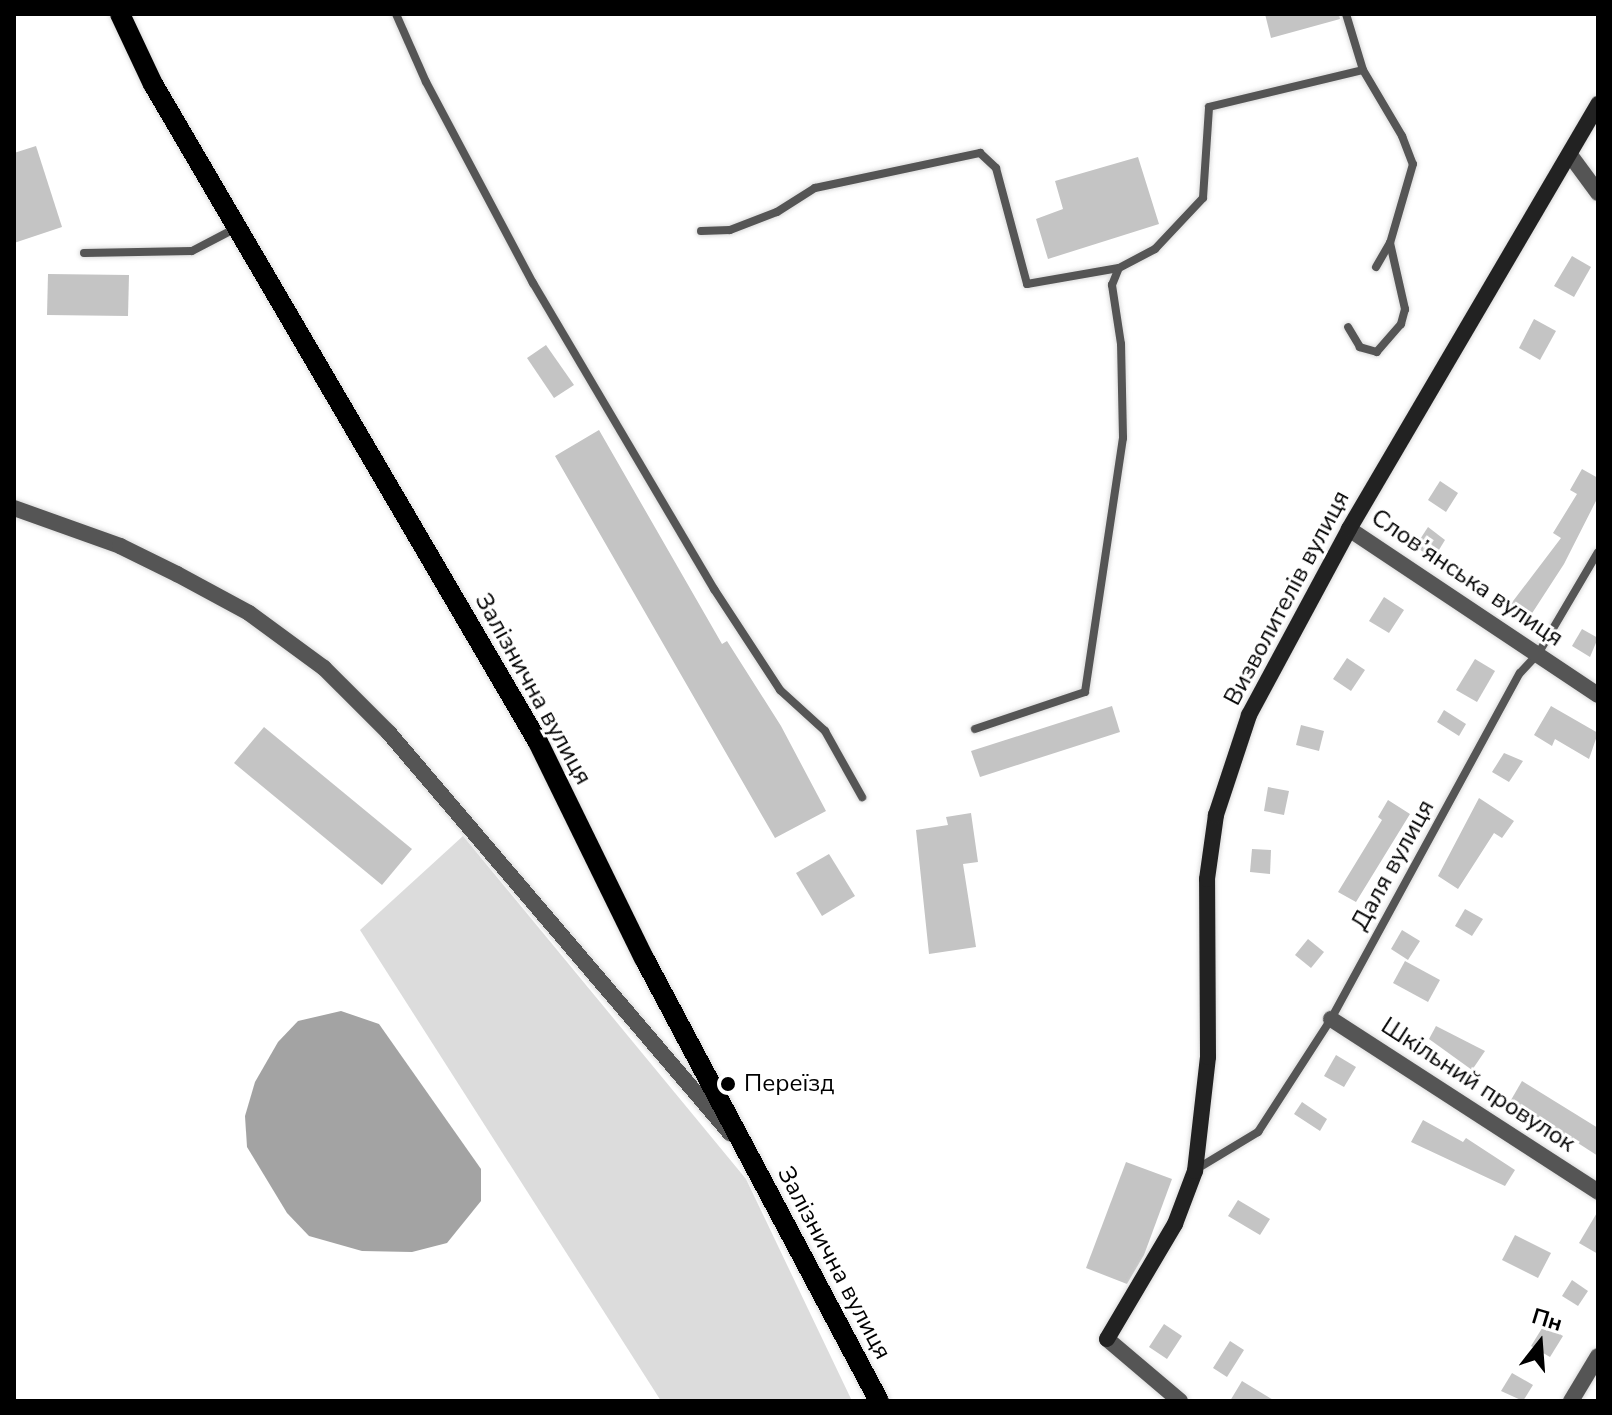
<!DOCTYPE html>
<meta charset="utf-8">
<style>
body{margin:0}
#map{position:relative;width:1612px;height:1415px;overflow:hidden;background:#fff;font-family:"Nunito Sans",sans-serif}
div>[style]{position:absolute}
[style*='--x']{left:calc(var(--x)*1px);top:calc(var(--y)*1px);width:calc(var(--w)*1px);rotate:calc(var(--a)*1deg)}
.green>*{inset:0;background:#dcdcdc}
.water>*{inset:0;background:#a3a3a3}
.building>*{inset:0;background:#c4c4c4}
.roads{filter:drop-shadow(0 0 2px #dbdbdb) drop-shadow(0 0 2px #dbdbdb)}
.lane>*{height:8px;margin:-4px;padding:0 4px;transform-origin:4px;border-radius:4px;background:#555}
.street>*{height:16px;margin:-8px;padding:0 8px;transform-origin:8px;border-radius:8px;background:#555}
.secondary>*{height:16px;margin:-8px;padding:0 8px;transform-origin:8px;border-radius:8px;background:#222}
.primary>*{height:20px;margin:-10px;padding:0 10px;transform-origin:10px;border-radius:10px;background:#000}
.dots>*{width:22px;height:22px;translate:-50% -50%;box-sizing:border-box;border:4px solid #fff;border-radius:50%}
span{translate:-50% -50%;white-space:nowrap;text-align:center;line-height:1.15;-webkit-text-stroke:6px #fff;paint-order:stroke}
.street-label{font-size:24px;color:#000}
.poi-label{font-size:24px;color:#000}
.left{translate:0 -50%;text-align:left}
.frame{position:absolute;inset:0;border:16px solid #000;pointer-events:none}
.north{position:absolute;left:1500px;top:1303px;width:80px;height:80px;-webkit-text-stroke:6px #fff;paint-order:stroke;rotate:17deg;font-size:22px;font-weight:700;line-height:32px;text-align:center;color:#000}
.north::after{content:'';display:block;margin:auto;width:28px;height:36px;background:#000;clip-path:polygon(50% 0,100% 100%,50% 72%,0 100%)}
</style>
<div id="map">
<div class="green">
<i style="clip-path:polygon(463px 836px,746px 1179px,852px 1401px,661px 1401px,360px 930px)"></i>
</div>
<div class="water">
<i style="clip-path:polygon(341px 1011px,379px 1024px,481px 1169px,481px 1201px,447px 1243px,412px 1252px,362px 1251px,309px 1236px,287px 1213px,247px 1147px,245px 1116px,255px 1082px,278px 1042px,298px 1021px)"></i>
</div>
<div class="building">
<i style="clip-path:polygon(1265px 14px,1339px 14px,1340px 19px,1271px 38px)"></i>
<i style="clip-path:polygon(36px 146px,62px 227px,14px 243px,14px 153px)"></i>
<i style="clip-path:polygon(1138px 157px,1159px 224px,1048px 259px,1036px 219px,1063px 209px,1055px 181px)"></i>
<i style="clip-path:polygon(1572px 256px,1591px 267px,1574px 297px,1554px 286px)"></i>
<i style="clip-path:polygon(48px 274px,129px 275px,128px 316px,47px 315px)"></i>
<i style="clip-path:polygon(1534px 319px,1556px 331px,1540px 360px,1519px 348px)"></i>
<i style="clip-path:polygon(546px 345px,574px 385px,554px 398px,527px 358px)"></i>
<i style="clip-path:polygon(599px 430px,722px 644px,727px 641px,781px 726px,826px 811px,775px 838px,555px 456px)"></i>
<i style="clip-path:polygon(1582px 469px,1598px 478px,1598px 497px,1564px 564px,1527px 621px,1507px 609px,1561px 538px,1553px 533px,1577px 494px,1570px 490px)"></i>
<i style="clip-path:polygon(1440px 481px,1458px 493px,1446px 512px,1428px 500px)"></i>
<i style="clip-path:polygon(1428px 527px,1445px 540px,1434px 558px,1415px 547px)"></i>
<i style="clip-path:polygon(1384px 597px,1404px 610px,1389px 633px,1369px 621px)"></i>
<i style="clip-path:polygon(1582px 629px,1598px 638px,1590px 657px,1572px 646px)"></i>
<i style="clip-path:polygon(1347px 658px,1365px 670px,1351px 691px,1333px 679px)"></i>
<i style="clip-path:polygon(1475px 659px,1495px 671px,1477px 702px,1456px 690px)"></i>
<i style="clip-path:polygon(1112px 706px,1120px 732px,980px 777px,971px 751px)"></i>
<i style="clip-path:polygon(1551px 706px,1598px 733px,1589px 759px,1555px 739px,1552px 746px,1534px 735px)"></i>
<i style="clip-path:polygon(1444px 710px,1466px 724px,1459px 736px,1437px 722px)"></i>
<i style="clip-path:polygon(1301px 725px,1324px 731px,1319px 751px,1296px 745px)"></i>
<i style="clip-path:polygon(264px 727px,412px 849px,382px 885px,234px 763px)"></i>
<i style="clip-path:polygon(1504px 753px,1523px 761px,1509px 782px,1492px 772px)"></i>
<i style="clip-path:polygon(1268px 787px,1289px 791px,1284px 815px,1264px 811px)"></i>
<i style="clip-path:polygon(1479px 798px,1514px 821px,1502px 838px,1494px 833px,1458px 889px,1438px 876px)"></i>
<i style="clip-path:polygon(1388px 800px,1410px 814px,1356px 902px,1338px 892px,1382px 820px,1378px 817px)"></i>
<i style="clip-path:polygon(971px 813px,978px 862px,963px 864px,976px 947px,929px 954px,916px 830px,948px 825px,946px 817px)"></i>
<i style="clip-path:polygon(1252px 849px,1271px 850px,1270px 874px,1250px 872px)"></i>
<i style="clip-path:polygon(829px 854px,855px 896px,822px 916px,796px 873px)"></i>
<i style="clip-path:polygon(1465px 909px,1483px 919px,1472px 936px,1455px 926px)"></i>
<i style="clip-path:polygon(1402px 930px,1420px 941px,1408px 960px,1391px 949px)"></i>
<i style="clip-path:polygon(1308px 939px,1324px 952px,1311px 968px,1295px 955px)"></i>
<i style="clip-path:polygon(1405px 961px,1440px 980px,1428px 1002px,1393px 983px)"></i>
<i style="clip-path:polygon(1436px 1026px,1485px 1051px,1472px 1070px,1429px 1039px)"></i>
<i style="clip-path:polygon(1336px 1055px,1356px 1067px,1344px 1087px,1324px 1076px)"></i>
<i style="clip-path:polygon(1522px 1081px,1598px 1128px,1598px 1156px,1511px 1100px)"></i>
<i style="clip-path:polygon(1302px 1102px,1327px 1119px,1320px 1131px,1294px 1114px)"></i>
<i style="clip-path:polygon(1423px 1120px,1463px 1142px,1466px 1138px,1515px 1170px,1505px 1186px,1411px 1142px)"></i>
<i style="clip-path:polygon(1126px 1162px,1172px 1179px,1144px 1255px,1127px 1284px,1086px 1268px)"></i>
<i style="clip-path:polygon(1238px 1200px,1270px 1219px,1260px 1235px,1228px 1216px)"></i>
<i style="clip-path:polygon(1598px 1211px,1598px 1254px,1579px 1243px)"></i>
<i style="clip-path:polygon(1515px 1235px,1551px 1253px,1538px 1278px,1502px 1260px)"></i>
<i style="clip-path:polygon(1572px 1280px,1588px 1291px,1578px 1306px,1562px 1296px)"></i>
<i style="clip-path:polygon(1164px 1324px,1182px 1336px,1167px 1359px,1149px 1347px)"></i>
<i style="clip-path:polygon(1544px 1325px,1563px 1336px,1550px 1357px,1531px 1346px)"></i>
<i style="clip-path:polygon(1230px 1341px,1244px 1350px,1227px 1377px,1213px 1368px)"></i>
<i style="clip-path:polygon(1512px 1373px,1533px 1385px,1523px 1401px,1501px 1391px)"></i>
<i style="clip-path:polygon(1242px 1381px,1275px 1401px,1230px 1401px)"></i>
</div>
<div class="roads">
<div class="lane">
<i style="--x:396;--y:14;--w:74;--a:66.2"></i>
<i style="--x:426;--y:82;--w:228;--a:62"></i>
<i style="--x:533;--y:283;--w:356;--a:59.4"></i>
<i style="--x:714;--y:589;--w:121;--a:56.8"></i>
<i style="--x:780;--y:690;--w:61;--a:42.3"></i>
<i style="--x:825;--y:731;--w:76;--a:60.7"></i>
<i style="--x:1346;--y:14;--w:59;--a:73.1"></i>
<i style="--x:1363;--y:70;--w:77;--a:59.4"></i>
<i style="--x:1402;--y:136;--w:30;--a:69"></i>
<i style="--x:1413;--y:164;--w:82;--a:106.2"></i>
<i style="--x:1390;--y:243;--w:68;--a:77.2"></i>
<i style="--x:1405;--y:309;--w:16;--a:105"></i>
<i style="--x:1401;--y:324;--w:37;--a:131"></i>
<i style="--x:1377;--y:352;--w:18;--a:-164"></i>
<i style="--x:1360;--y:347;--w:23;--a:-121"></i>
<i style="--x:701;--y:231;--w:29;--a:-2"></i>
<i style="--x:730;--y:230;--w:50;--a:-21"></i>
<i style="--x:777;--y:212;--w:45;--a:-32.3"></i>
<i style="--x:815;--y:188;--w:169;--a:-12"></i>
<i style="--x:980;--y:153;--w:22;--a:43"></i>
<i style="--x:996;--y:168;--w:120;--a:75"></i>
<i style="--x:1027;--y:284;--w:93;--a:-9.9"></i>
<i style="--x:84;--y:253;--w:108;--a:-1.1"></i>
<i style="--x:192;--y:251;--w:50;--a:-27.6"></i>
<i style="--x:1376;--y:267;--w:28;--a:-60"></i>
<i style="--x:975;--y:729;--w:116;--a:-18.6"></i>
<i style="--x:1085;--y:692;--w:257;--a:-81.5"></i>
<i style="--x:1123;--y:438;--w:94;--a:-91.2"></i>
<i style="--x:1121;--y:344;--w:60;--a:-98.7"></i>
<i style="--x:1112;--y:285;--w:18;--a:-68"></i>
<i style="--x:1119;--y:268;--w:41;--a:-27.8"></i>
<i style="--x:1155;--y:249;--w:70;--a:-46.7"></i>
<i style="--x:1203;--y:198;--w:91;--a:-86.2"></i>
<i style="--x:1209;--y:107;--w:158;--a:-13.5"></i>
<i style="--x:1195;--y:1170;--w:74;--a:-31.1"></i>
<i style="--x:1258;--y:1132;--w:135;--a:-57.1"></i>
<i style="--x:1331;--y:1019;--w:394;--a:-61.4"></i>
<i style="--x:1520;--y:673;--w:26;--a:-47"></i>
<i style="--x:1538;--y:654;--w:118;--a:-59.5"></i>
</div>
<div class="street">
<i style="--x:1570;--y:155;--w:47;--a:53.6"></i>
<i style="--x:14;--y:508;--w:113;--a:19.7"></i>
<i style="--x:120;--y:546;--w:64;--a:26.2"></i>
<i style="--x:177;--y:574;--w:82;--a:28.4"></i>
<i style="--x:249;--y:613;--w:93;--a:36.3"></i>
<i style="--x:324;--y:668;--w:92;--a:45"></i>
<i style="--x:389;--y:733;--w:526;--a:49.55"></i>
<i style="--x:1349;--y:529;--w:299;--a:33.7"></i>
<i style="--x:1331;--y:1019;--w:318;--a:32.9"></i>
<i style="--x:1107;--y:1339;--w:96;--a:40.3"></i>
<i style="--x:1571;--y:1401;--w:52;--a:-59"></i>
</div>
<div class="secondary">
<i style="--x:1107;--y:1339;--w:134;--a:-59.4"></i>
<i style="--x:1175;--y:1224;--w:57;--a:-69.3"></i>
<i style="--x:1195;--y:1171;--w:115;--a:-83.5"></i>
<i style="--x:1208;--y:1057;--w:178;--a:-90.3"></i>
<i style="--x:1207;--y:879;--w:65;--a:-82"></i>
<i style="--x:1216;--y:815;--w:105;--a:-71.7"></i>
<i style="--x:1249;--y:715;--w:211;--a:-61.7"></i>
<i style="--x:1349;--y:529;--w:493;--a:-59.6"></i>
</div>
<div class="primary">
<i style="--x:120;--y:14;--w:77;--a:64.8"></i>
<i style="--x:153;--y:84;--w:762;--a:59.67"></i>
<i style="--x:538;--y:742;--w:241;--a:63.9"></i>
<i style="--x:644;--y:958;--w:501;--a:62.06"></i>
</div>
</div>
<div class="dots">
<i style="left:728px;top:1084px;background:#000"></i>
</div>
<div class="street-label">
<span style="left:1467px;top:578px;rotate:34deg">Слов’янська вулиця</span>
<span style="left:1287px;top:598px;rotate:-62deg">Визволителів вулиця</span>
<span style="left:533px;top:689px;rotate:61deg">Залізнична вулиця</span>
<span style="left:1393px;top:865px;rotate:-61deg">Даля вулиця</span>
<span style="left:1478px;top:1085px;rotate:33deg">Шкільний провулок</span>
<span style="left:834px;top:1263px;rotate:62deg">Залізнична вулиця</span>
</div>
<div class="poi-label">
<span class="left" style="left:744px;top:1084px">Переїзд</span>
</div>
<div class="frame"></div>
<div class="north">Пн</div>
</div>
